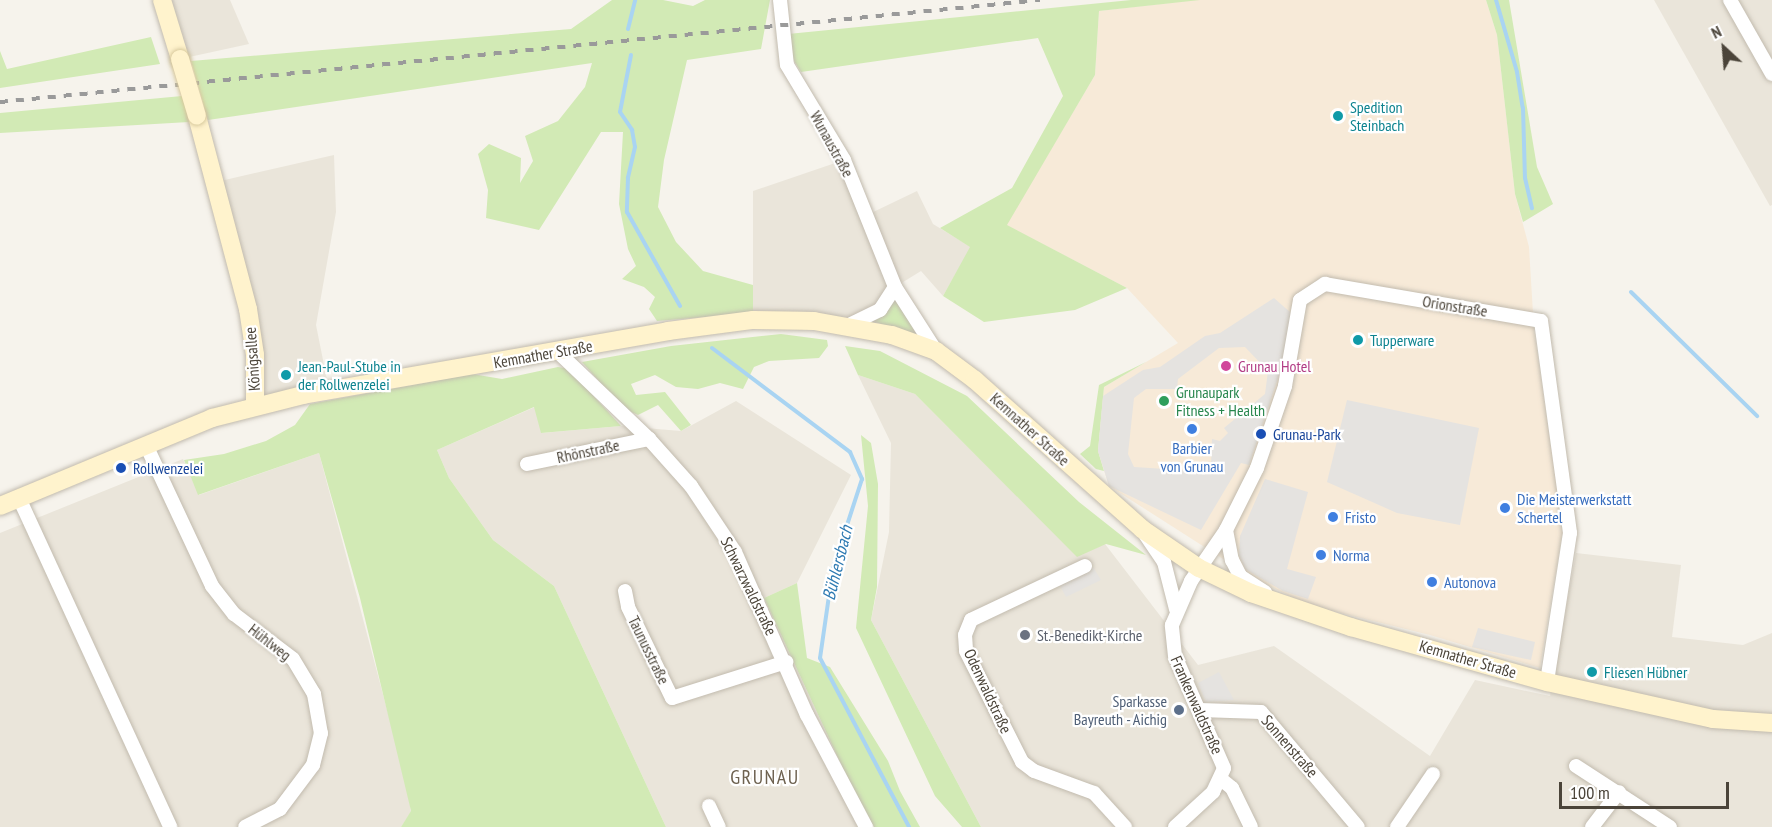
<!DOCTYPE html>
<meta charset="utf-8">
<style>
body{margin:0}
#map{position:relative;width:1772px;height:827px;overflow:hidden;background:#f6f3ec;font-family:"PT Sans Narrow",sans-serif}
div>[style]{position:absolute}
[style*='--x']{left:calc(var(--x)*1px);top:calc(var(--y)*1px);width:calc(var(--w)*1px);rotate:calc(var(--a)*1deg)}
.residential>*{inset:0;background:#eae5da}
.commercial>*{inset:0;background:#f7ead8}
.green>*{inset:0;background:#d2eab5}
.parking>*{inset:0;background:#e5e3e0}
.stream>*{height:4px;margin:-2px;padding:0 2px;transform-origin:2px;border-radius:2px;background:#a9d4f2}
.roads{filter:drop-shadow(0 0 2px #c2bbae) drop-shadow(0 0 2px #c2bbae)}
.street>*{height:14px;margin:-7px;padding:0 7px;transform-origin:7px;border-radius:7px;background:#fff}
.secondary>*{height:18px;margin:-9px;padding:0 9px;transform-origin:9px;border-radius:9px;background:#fff3cd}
.rail>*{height:4px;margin-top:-2px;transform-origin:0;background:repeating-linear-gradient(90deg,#9a9a9a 0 8px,transparent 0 16px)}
.bridges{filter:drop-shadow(0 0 2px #d6c79b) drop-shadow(0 0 2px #d6c79b)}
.secondary-bridge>*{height:18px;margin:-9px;padding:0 9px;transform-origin:9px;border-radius:9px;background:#fff3cd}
.dots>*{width:16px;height:16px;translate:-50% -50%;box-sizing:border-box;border:3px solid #fff;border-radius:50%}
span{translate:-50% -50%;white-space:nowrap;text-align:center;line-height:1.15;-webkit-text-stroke:4.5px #fff;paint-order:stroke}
.culture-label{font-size:16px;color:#0d838f}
.left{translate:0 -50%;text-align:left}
.street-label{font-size:16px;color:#4b4439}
.hotel-label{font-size:16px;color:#b23c85}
.leisure-label{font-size:16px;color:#27864d}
.transit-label{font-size:16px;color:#164399}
.shop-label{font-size:16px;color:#366cbe}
.worship-label{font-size:16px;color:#5b616d}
.service-label{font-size:16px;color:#4e5e75}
.right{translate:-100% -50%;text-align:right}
.water-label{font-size:18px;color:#2e7ab2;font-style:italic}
.quarter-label{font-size:20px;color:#6e6250;letter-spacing:1.5px}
.north{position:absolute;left:1694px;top:18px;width:60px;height:60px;-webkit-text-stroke:4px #fff;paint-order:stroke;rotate:334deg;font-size:16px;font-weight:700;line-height:24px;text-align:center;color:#4b4439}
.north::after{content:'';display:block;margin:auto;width:21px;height:27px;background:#4b4439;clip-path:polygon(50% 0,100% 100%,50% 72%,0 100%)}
.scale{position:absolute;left:1559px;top:782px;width:170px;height:27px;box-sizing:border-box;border:3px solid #4b4439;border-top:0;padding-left:8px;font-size:18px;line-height:21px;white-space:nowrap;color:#4b4439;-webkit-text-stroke:4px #fff;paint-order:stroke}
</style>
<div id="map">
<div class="residential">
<i style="clip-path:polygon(162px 0,230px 0,249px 44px,180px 59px)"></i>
<i style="clip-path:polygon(1654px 0,1772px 0,1772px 205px,1770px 206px)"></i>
<i style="clip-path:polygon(334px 155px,336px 212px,316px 325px,329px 390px,255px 406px,255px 355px,216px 182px)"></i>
<i style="clip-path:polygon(844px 160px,867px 215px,917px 191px,933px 224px,971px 247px,943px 296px,921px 271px,895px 287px,880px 310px,847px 326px,753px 320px,753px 191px)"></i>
<i style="clip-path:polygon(858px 375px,915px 394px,1077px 556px,1105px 544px,1198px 665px,1274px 646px,1430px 756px,1475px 680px,1550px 696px,1576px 553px,1681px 565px,1672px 637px,1743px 645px,1772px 633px,1772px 827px,981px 827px,871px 620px,889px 532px,891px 443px)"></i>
<i style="clip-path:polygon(736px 401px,851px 475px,797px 583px,764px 598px,859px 803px,874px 827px,666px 827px,554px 586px,493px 540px,449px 478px,437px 450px,535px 407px,542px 433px,621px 426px,681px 431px)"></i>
<i style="clip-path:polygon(319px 453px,407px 785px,411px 812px,401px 827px,0 827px,0 533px,183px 459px,199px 495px)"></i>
</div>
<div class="commercial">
<i style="clip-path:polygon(1194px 0,1486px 0,1497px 35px,1515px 194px,1529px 247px,1534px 330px,1563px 529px,1540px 668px,1430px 635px,1308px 605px,1253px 578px,1109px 486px,1098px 451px,1104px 387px,1178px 343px,1127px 288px,1006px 225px,1095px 75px,1099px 11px)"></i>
</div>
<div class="green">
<i style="clip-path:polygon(612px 0,663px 0,693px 6px,705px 0,770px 0,761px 49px,687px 60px,664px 160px,658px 207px,676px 242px,703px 271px,753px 285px,753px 313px,657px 321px,649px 309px,655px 297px,644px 287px,622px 279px,636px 266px,628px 249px,619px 204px,623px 132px,601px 132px,539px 230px,486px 218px,488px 190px,478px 154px,489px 144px,521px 158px,520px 183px,533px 161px,525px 136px,558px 121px,585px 87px,592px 63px,208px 120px,191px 61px,571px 29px)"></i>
<i style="clip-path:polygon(1131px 0,1200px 0,1099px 11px,1095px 75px,1007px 225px,1127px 288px,1075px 310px,984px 322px,943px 296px,970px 247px,940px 228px,1012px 188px,1063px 96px,1038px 38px,801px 72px,791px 56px,788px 34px)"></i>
<i style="clip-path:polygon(1486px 0,1509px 0,1537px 167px,1553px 204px,1523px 222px,1515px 194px,1497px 35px)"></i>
<i style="clip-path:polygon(151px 37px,160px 64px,0 88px,0 51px,7px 69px)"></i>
<i style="clip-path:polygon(182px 96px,189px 122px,0 133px,0 113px)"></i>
<i style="clip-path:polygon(895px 293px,920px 336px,865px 319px)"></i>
<i style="clip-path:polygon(781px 334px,827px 340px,828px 346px,819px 358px,769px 361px,754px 367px,743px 389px,720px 383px,698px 389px,676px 387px,655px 375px,631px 384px,636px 395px,665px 392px,691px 425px,681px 431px,658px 405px,638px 415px,623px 408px,582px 362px,671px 346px)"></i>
<i style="clip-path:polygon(845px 346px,880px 351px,967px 396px,1079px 502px,1146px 555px,1106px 544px,1077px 557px,915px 394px,858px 375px)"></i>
<i style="clip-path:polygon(1146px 362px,1104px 387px,1098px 451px,1104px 471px,1096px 469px,1080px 454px,1090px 446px,1099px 385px)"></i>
<i style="clip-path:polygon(558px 367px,569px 369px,621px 426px,541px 433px,534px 407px,437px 450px,449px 478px,493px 540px,554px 586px,666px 827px,401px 827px,411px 811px,360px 598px,319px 453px,198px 495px,184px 460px,224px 454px,266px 441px,295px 425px,310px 404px,472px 374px,502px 379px)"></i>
<i style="clip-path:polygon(861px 435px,871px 443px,878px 484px,877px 587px,871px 620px,981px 827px,962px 827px,935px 796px,856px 628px,868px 506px)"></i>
<i style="clip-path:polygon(797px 583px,807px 658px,830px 667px,888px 761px,900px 791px,920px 827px,874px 827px,859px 803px,764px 598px)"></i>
</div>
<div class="parking">
<i style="clip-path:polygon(evenodd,1274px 298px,1291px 313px,1282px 366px,1249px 465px,1241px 463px,1201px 530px,1109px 486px,1098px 451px,1103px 396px,1143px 370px,1160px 367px,1205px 336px,1220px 333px,1274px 298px,1245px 347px,1268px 371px,1265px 394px,1224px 428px,1228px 433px,1220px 441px,1212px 439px,1211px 465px,1197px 471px,1134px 467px,1128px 454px,1134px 398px,1146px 389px,1177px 389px,1178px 379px,1219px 348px,1245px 347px)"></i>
<i style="clip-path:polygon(1347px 400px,1479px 428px,1460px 525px,1397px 513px,1327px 482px)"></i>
<i style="clip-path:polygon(1265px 479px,1308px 492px,1287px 569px,1316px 577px,1308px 599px,1283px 591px,1245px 569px,1239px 555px,1240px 536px)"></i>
<i style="clip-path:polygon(1093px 567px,1101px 580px,1066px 597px,1059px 584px)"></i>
<i style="clip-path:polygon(1478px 628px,1535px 642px,1531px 660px,1472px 647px)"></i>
<i style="clip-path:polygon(1219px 672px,1234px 700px,1206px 702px,1198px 683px)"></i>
</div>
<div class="stream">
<i style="--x:1496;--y:0;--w:75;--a:73.7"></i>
<i style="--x:1517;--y:72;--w:36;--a:81"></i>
<i style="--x:1523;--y:108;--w:70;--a:88.4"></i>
<i style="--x:1525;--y:178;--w:31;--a:77"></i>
<i style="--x:628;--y:29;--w:30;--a:-76"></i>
<i style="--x:631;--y:55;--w:58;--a:100.9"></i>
<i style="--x:620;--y:112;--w:22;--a:56"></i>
<i style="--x:632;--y:130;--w:17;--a:80"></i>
<i style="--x:635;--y:147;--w:32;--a:103"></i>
<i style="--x:628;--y:178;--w:34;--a:92"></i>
<i style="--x:627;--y:212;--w:108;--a:60.6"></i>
<i style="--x:1631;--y:292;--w:177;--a:44.5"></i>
<i style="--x:712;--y:348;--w:173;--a:37"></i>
<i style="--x:850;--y:452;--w:30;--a:66"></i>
<i style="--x:862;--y:479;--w:94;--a:108"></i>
<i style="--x:833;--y:568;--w:91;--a:98.2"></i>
<i style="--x:820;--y:658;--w:191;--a:62.2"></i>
</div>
<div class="roads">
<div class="street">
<i style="--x:780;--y:0;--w:65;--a:83.9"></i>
<i style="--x:787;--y:65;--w:111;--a:59"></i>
<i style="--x:844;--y:160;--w:137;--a:68.1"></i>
<i style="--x:895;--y:287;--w:76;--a:57.4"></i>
<i style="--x:1730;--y:0;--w:85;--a:60.4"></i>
<i style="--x:847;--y:326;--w:37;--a:-26"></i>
<i style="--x:880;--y:310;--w:27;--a:-57"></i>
<i style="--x:559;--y:353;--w:124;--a:43.7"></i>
<i style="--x:649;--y:439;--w:63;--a:48.2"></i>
<i style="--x:691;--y:486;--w:79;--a:56.3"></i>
<i style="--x:735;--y:552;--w:178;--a:66.2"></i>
<i style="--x:807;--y:715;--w:127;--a:62.2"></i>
<i style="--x:146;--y:445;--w:156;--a:64.9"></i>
<i style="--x:212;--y:586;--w:36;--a:52"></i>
<i style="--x:234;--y:614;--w:74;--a:37.3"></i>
<i style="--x:293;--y:659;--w:41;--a:59"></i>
<i style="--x:314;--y:694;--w:40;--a:80"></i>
<i style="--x:321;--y:733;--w:33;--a:104"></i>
<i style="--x:313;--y:765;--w:55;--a:126.9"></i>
<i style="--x:280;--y:809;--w:39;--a:153"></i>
<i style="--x:527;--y:464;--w:125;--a:-11.6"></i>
<i style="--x:19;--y:498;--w:362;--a:65.3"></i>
<i style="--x:1226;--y:530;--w:31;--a:79"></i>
<i style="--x:1232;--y:560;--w:18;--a:63"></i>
<i style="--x:1240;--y:576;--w:30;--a:33"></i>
<i style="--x:1145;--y:534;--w:34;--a:56"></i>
<i style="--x:1164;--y:562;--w:49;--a:75.7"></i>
<i style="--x:1085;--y:566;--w:126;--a:154.7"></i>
<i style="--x:971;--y:620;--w:16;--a:112"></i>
<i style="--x:965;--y:635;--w:16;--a:86"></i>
<i style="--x:966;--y:651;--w:124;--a:63.2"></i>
<i style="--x:1022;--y:762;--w:15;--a:37"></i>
<i style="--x:1034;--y:771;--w:64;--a:20.1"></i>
<i style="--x:1094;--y:793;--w:46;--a:47.6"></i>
<i style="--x:625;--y:591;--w:16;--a:79"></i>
<i style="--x:628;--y:607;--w:101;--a:64.2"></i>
<i style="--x:672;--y:698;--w:120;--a:-17.5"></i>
<i style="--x:1200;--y:710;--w:61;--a:1.9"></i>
<i style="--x:1261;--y:712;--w:150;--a:49.9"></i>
<i style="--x:1576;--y:766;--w:112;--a:33"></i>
<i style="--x:1222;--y:780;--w:13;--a:39"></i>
<i style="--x:1232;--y:788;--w:43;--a:64"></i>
<i style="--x:709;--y:806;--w:23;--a:65"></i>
<i style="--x:1175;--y:827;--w:52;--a:-42.6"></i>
<i style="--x:1213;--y:792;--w:26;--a:-65"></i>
<i style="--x:1224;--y:768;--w:122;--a:-113.6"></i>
<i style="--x:1175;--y:656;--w:31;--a:-96"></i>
<i style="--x:1172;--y:625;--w:48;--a:-66.6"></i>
<i style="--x:1191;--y:581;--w:62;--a:-55.5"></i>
<i style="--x:1226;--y:530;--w:69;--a:-63.4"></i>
<i style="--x:1257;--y:468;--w:87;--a:-71.1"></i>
<i style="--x:1285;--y:386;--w:87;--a:-80.1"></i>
<i style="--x:1300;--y:300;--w:30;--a:-33"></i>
<i style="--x:1325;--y:284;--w:219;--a:9.7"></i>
<i style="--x:1541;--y:321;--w:214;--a:82.2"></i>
<i style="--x:1570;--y:533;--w:151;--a:98.8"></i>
<i style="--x:1397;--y:827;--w:64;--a:-55.8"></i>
<i style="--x:1592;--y:827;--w:44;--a:-52.4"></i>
</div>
<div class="secondary">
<i style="--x:162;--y:0;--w:62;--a:73"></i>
<i style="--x:197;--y:116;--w:200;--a:75.2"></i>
<i style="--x:248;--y:309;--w:47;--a:81.3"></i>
<i style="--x:255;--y:355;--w:51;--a:90"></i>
<i style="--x:0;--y:506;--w:230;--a:-22.5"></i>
<i style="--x:212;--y:418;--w:94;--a:-14.2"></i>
<i style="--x:303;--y:395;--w:371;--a:-9.9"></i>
<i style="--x:668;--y:331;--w:86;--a:-7.4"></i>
<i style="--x:753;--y:320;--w:61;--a:0.9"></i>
<i style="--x:814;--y:321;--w:79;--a:10.2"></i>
<i style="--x:892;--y:335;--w:47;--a:20"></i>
<i style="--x:936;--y:351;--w:49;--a:36.6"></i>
<i style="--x:975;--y:380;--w:224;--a:41.7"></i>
<i style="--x:1142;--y:529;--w:69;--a:34.4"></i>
<i style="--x:1199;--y:568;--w:58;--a:25.7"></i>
<i style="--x:1251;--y:593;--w:106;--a:18.8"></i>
<i style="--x:1351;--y:627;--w:204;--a:15.7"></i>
<i style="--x:1547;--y:682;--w:170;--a:12.6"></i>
<i style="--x:1713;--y:719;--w:59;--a:3.9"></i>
</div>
</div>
<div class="rail">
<i style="--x:0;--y:102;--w:1045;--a:-5.6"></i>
</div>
<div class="bridges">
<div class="secondary-bridge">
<i style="--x:180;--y:59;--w:59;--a:73.4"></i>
</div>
</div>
<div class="dots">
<i style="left:1338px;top:116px;background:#0f9aa8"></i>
<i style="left:1358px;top:340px;background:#0f9aa8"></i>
<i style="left:1226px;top:366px;background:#d1479c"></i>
<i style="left:286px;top:375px;background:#0f9aa8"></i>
<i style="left:1164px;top:401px;background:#2e9e5b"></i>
<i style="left:1192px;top:429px;background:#3f7fe0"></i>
<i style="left:1261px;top:434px;background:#1a4fb4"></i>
<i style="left:121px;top:468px;background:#1a4fb4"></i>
<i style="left:1505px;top:508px;background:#3f7fe0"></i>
<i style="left:1333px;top:517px;background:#3f7fe0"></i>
<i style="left:1321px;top:555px;background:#3f7fe0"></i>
<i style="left:1432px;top:582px;background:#3f7fe0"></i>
<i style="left:1025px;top:635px;background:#6b7280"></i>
<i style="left:1592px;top:672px;background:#0f9aa8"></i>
<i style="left:1179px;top:710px;background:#5c6f8a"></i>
</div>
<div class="culture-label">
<span class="left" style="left:1350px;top:116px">Spedition<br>Steinbach</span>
<span class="left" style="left:1370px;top:340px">Tupperware</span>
<span class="left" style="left:298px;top:375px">Jean-Paul-Stube in<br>der Rollwenzelei</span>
<span class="left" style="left:1604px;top:672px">Fliesen Hübner</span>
</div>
<div class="street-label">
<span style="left:832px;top:144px;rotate:61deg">Wunaustraße</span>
<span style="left:1455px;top:306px;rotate:9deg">Orionstraße</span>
<span style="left:543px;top:354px;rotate:-10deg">Kemnather Straße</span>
<span style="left:252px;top:359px;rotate:-94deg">Königsallee</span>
<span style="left:1030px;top:429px;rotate:42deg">Kemnather Straße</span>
<span style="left:588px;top:451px;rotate:-12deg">Rhönstraße</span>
<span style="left:749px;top:586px;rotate:64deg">Schwarzwaldstraße</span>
<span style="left:270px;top:642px;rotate:38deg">Hühlweg</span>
<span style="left:649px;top:650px;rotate:64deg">Taunusstraße</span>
<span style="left:1468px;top:659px;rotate:16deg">Kemnather Straße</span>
<span style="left:988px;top:691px;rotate:65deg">Odenwaldstraße</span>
<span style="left:1197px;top:705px;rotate:66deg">Frankenwaldstraße</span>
<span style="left:1290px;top:746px;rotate:49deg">Sonnenstraße</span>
</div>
<div class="hotel-label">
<span class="left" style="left:1238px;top:366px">Grunau Hotel</span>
</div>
<div class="leisure-label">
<span class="left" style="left:1176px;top:401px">Grunaupark<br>Fitness + Health</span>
</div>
<div class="transit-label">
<span class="left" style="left:1273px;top:434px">Grunau-Park</span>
<span class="left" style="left:133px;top:468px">Rollwenzelei</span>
</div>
<div class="shop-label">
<span style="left:1192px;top:457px">Barbier<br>von Grunau</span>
<span class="left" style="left:1517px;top:508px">Die Meisterwerkstatt<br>Schertel</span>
<span class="left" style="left:1345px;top:517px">Fristo</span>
<span class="left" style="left:1333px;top:555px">Norma</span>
<span class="left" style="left:1444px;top:582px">Autonova</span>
</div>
<div class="worship-label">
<span class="left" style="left:1037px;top:635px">St.-Benedikt-Kirche</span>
</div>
<div class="service-label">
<span class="right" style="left:1167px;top:710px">Sparkasse<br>Bayreuth - Aichig</span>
</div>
<div class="water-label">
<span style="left:838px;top:563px;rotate:-76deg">Bühlersbach</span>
</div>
<div class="quarter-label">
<span style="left:765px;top:777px">GRUNAU</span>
</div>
<div class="north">N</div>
<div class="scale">100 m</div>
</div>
